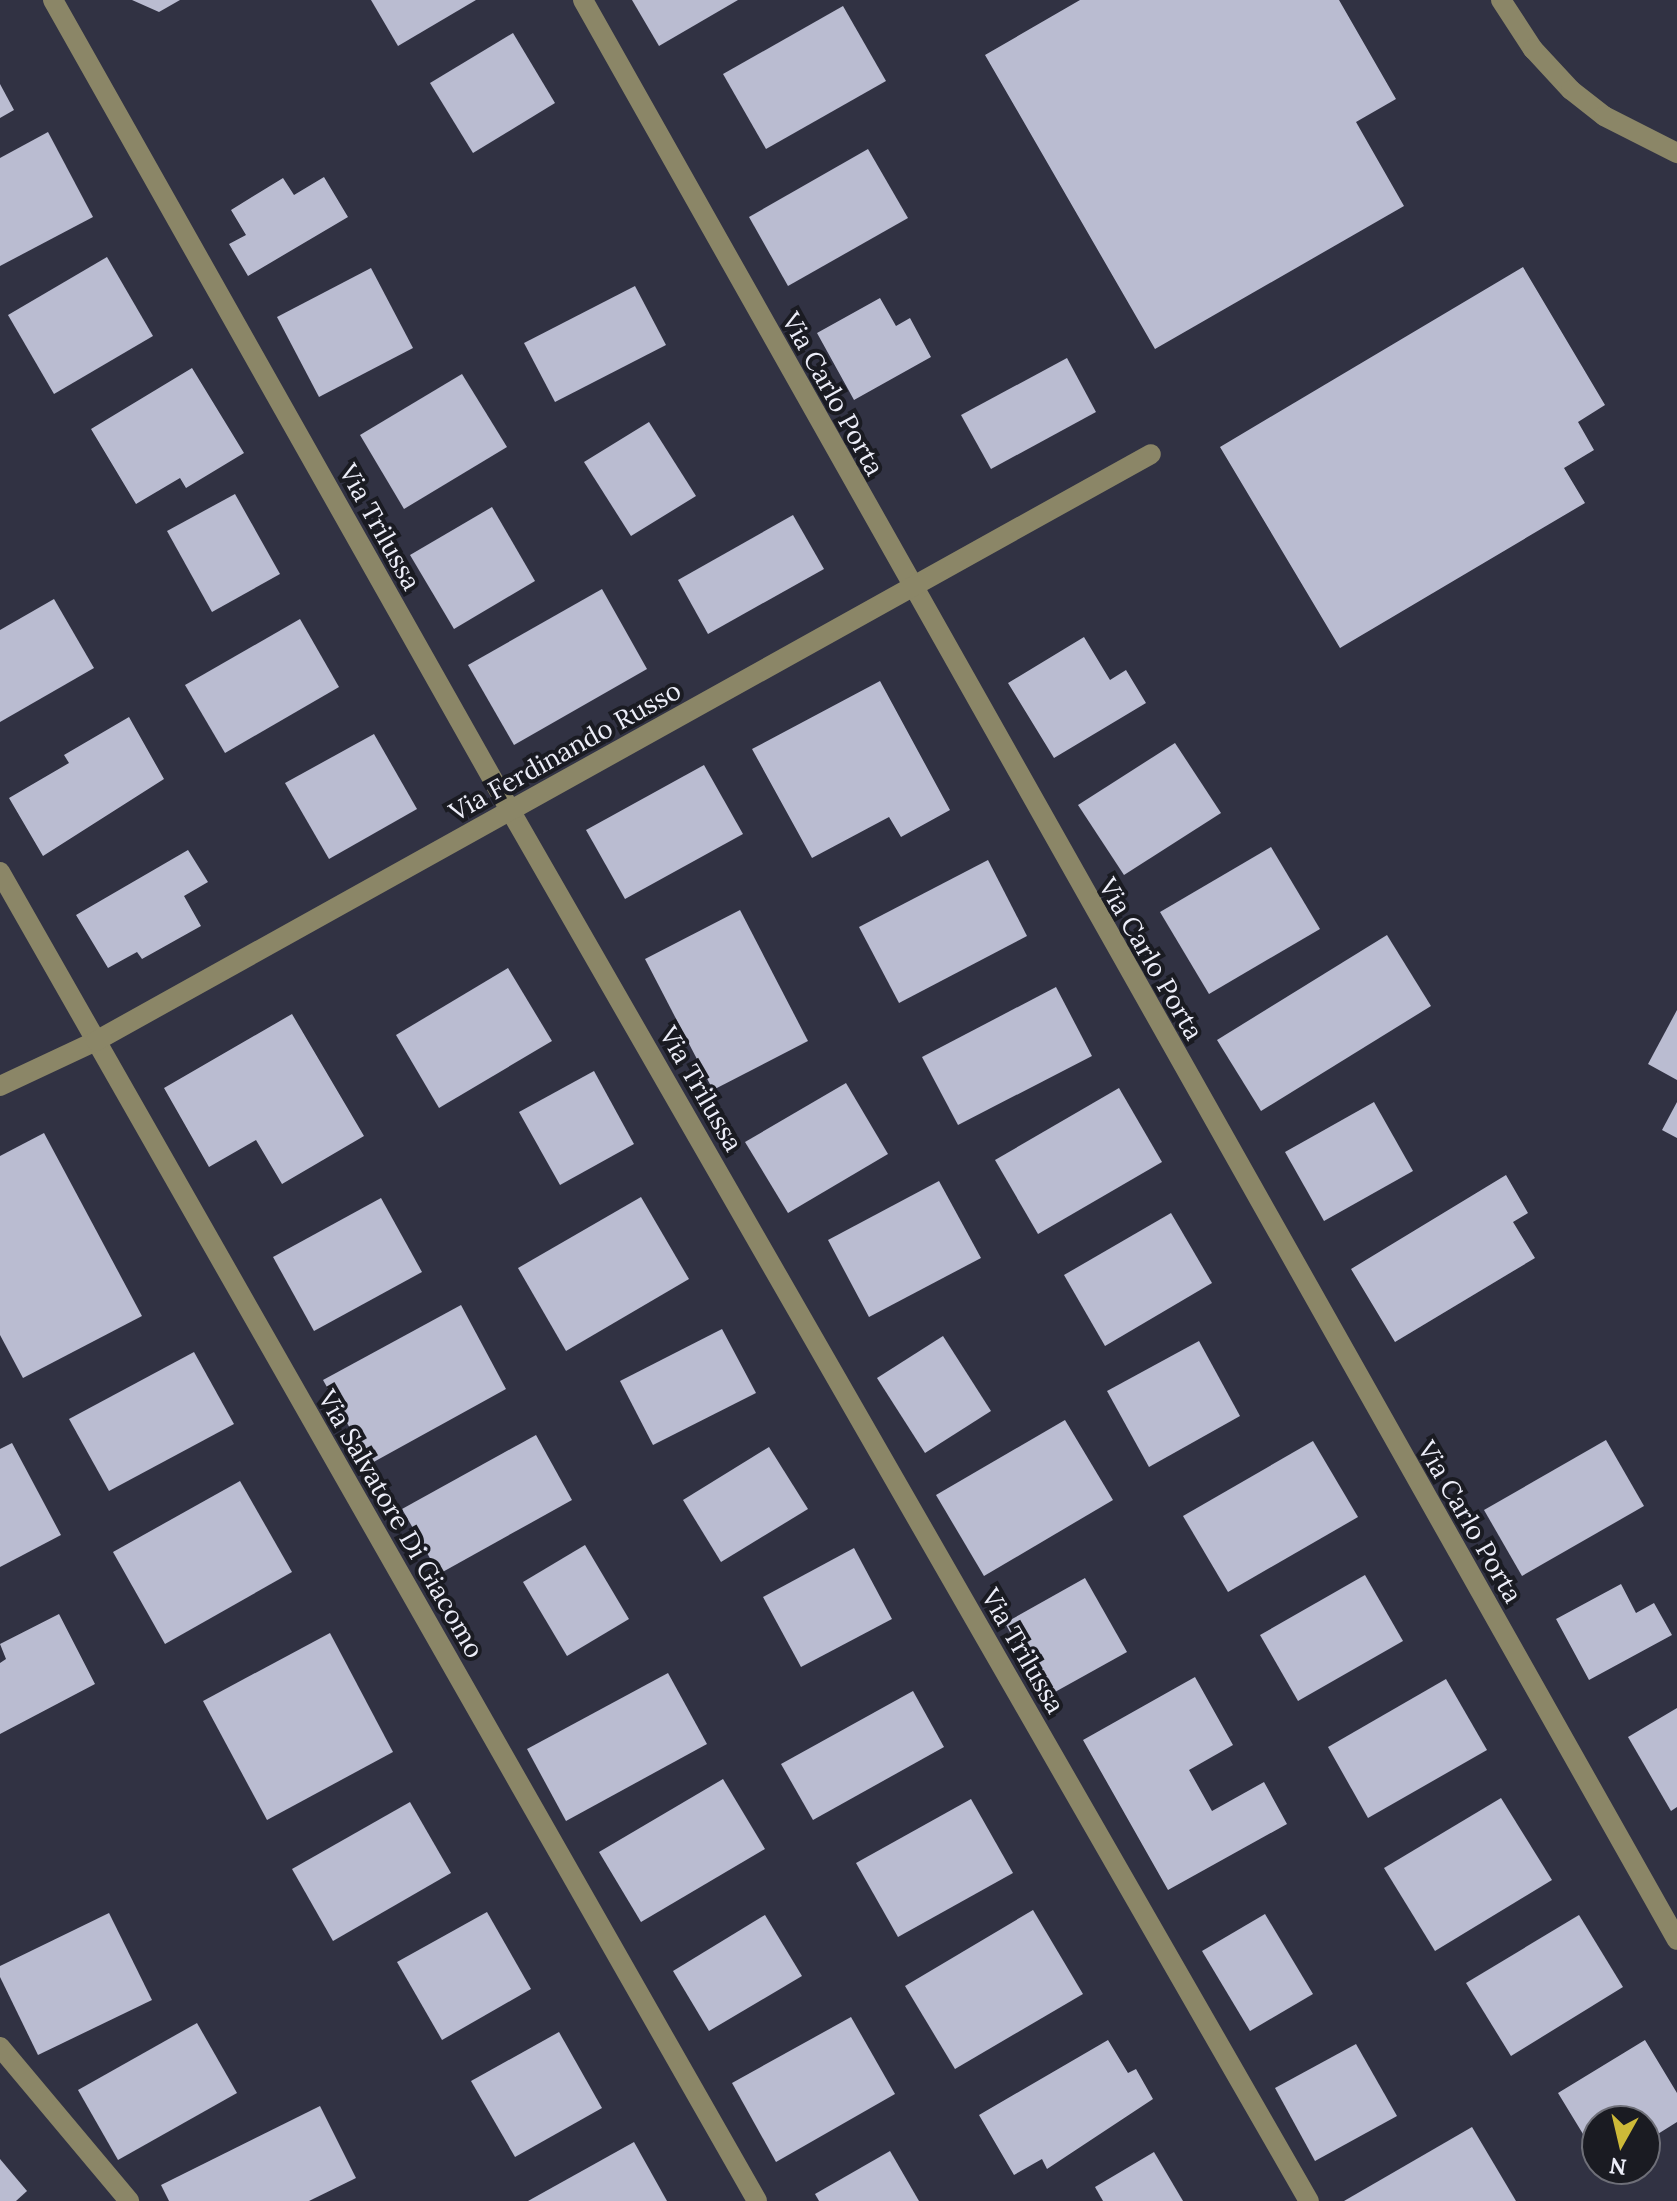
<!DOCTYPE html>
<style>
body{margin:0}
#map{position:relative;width:1677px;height:2201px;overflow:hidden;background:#313243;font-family:Lora,serif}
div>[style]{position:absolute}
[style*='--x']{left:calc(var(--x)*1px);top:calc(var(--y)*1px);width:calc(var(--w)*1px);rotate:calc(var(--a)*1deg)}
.building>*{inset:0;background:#babcd1}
.minor>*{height:20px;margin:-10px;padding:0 10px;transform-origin:10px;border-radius:10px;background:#8b8667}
span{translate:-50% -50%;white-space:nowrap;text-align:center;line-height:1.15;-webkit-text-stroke:8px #1a1b22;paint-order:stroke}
.street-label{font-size:26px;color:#ecedf8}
.north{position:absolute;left:1581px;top:2105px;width:80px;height:80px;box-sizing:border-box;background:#1a1b22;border:2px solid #6e6f78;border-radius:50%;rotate:188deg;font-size:22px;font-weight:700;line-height:32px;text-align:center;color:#ecedf8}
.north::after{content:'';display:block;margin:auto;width:28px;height:36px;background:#cdb938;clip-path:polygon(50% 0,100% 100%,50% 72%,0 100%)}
</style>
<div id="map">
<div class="building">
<i style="clip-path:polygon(132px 0,180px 0,159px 12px)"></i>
<i style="clip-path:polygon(371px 0,476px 0,398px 46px)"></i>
<i style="clip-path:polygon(632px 0,738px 0,659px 46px)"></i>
<i style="clip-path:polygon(1080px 0,1339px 0,1396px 99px,1356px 122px,1404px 206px,1155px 349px,985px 55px)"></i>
<i style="clip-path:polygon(843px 6px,886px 81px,766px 149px,723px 74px)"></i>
<i style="clip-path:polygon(513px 33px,555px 103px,473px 153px,430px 83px)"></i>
<i style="clip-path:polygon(0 84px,14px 110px,0 118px)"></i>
<i style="clip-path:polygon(48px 132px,93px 217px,0 266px,0 158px)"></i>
<i style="clip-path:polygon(868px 149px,908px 218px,788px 286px,749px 217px)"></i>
<i style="clip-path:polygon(324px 177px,348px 217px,248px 276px,229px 244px,246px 235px,231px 210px,283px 178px,294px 195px)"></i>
<i style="clip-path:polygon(107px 257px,153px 336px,54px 394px,8px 315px)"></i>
<i style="clip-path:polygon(1523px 267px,1605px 405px,1578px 422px,1594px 450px,1564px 468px,1585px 503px,1340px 648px,1220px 447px)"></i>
<i style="clip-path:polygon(371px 268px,413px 348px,319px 397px,277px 317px)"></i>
<i style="clip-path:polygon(635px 286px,666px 345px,555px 402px,524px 343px)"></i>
<i style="clip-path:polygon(880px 298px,896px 326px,910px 318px,931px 357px,854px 400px,817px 333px)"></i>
<i style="clip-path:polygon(1067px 358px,1096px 412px,991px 469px,961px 415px)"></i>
<i style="clip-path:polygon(192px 368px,244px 453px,186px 488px,180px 478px,136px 504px,91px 429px)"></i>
<i style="clip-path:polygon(462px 374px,507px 447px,404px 509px,360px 435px)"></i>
<i style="clip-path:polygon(649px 422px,696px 496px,631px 536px,584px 462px)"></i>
<i style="clip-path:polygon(235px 494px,280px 574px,212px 612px,167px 531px)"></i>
<i style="clip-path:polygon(492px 507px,535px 581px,454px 629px,410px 555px)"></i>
<i style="clip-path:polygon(793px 515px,824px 569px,708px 634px,678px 580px)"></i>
<i style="clip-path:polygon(602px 589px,647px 669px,514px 745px,468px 665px)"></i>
<i style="clip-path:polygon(54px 599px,94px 668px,0 722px,0 630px)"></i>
<i style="clip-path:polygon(300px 619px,339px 687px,225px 753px,185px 685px)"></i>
<i style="clip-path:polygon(1084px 637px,1110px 680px,1126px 670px,1146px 703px,1054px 758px,1008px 683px)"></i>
<i style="clip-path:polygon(880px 681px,950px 810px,901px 837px,889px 817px,812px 858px,752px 749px)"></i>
<i style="clip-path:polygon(129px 717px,164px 779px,43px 856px,9px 798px,69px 763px,64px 755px)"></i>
<i style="clip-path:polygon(374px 734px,417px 809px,329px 859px,285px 783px)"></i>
<i style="clip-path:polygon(1175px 743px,1221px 813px,1124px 875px,1078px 805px)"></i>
<i style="clip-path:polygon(704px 765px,743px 834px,625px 899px,586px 830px)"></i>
<i style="clip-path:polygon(1271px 847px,1320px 929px,1209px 994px,1160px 912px)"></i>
<i style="clip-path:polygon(188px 850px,208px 882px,184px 896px,201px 926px,142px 959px,137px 952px,108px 968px,76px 915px)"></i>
<i style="clip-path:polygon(988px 860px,1027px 936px,899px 1003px,859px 927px)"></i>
<i style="clip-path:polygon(740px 910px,808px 1041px,713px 1090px,645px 959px)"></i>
<i style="clip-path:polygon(1387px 935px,1431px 1006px,1261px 1111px,1217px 1040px)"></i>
<i style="clip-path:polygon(508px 968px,552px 1041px,439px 1108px,396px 1035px)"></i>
<i style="clip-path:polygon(1056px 987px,1092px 1056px,958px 1125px,922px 1057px)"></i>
<i style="clip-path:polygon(1677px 1010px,1677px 1080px,1648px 1064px)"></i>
<i style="clip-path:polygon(292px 1014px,364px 1136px,282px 1184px,256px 1140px,209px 1167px,164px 1088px)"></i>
<i style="clip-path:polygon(594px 1071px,634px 1144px,560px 1185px,519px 1112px)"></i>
<i style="clip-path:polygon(846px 1083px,888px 1154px,788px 1213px,745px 1142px)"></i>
<i style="clip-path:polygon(1119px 1088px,1162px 1162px,1038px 1234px,995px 1160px)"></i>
<i style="clip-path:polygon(1374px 1102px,1413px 1171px,1324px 1221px,1285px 1152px)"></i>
<i style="clip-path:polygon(1677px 1102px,1677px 1138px,1662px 1130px)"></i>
<i style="clip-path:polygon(44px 1133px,142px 1316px,23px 1378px,0 1335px,0 1156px)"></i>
<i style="clip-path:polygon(1506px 1175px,1528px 1213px,1513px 1222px,1535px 1258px,1395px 1342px,1351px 1269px)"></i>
<i style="clip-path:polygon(939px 1181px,981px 1258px,869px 1317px,828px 1240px)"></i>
<i style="clip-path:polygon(641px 1197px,689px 1279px,566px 1351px,518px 1268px)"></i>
<i style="clip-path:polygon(381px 1198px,422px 1272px,314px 1331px,273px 1257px)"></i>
<i style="clip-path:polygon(1171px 1213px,1212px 1283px,1105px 1346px,1064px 1275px)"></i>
<i style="clip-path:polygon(461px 1305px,506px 1389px,370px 1464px,323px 1380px)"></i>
<i style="clip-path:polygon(722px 1329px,756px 1393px,653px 1445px,620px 1381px)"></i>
<i style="clip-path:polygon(943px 1336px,991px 1411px,925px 1453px,877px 1378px)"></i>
<i style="clip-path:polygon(1199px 1341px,1240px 1416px,1149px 1467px,1107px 1391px)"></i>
<i style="clip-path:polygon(194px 1352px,234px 1424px,109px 1491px,69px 1419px)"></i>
<i style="clip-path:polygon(1065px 1420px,1113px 1500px,984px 1576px,936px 1495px)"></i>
<i style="clip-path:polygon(536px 1435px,572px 1500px,439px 1574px,402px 1509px)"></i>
<i style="clip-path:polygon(1606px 1440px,1644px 1506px,1522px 1576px,1484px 1510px)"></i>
<i style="clip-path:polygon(1313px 1441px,1358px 1517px,1228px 1592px,1183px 1516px)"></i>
<i style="clip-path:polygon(12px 1443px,61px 1535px,0 1567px,0 1449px)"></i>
<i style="clip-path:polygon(769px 1447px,808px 1509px,721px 1562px,683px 1500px)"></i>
<i style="clip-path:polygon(240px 1481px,292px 1572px,165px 1644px,113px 1552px)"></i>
<i style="clip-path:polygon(585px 1545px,629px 1619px,567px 1656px,523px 1582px)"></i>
<i style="clip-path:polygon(854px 1548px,892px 1619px,801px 1667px,763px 1597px)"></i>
<i style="clip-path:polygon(1365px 1575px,1403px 1641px,1298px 1701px,1260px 1635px)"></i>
<i style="clip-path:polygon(1085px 1578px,1127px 1652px,1046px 1697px,1005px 1623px)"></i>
<i style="clip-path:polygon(1621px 1584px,1636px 1613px,1654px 1603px,1672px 1635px,1589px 1680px,1556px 1619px)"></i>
<i style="clip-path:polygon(59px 1614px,95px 1684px,0 1734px,0 1663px,6px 1659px,0 1644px)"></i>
<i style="clip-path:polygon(330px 1633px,393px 1752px,267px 1820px,203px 1701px)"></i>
<i style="clip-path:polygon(668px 1673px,707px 1744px,566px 1821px,527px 1749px)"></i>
<i style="clip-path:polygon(1195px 1677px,1233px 1745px,1189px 1770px,1212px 1811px,1264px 1782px,1287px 1824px,1168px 1890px,1083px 1740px)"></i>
<i style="clip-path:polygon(1446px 1679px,1487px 1750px,1368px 1818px,1328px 1747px)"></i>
<i style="clip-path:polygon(913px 1691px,944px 1747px,813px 1820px,781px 1764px)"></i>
<i style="clip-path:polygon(1677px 1708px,1677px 1807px,1671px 1811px,1628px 1737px)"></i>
<i style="clip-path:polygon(723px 1779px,765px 1849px,641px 1922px,599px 1852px)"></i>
<i style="clip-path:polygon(1501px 1798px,1552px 1880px,1435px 1951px,1384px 1868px)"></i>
<i style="clip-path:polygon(971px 1799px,1013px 1873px,898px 1937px,856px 1863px)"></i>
<i style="clip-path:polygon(410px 1802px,451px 1873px,333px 1941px,292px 1869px)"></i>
<i style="clip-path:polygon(1033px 1910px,1083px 1994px,955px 2069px,905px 1986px)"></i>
<i style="clip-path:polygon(487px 1912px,531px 1989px,442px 2040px,397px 1962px)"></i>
<i style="clip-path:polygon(109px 1913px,152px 2000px,38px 2055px,0 1977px,0 1966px)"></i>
<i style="clip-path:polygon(1265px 1914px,1313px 1994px,1250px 2031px,1202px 1951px)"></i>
<i style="clip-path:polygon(765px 1915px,802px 1976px,709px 2031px,673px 1971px)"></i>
<i style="clip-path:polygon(1579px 1915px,1623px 1987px,1511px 2056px,1466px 1983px)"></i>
<i style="clip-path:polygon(851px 2017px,895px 2094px,776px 2162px,732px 2083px)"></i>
<i style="clip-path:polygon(197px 2023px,237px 2093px,118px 2160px,78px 2090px)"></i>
<i style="clip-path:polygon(559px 2032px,602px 2108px,515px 2157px,471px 2081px)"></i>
<i style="clip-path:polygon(1108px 2040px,1128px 2073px,1136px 2069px,1153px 2099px,1047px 2169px,1042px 2159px,1014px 2175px,979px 2115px)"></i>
<i style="clip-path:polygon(1645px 2040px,1677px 2093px,1677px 2122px,1645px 2142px,1645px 2121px,1597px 2121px,1597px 2157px,1558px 2093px)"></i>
<i style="clip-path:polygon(1356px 2044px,1397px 2116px,1315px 2161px,1275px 2088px)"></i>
<i style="clip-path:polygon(320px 2106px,356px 2178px,309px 2201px,169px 2201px,161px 2185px)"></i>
<i style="clip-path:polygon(1472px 2127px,1516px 2201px,1344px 2201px)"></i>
<i style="clip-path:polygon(634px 2142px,667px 2201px,528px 2201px)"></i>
<i style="clip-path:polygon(890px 2151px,919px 2201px,819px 2201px,815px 2194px)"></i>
<i style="clip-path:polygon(1154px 2152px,1183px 2201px,1103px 2201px,1095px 2187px)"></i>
<i style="clip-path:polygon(0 2159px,27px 2191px,16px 2201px,0 2201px)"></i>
</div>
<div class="minor">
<i style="--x:53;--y:0;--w:930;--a:60.57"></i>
<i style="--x:510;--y:810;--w:1604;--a:60.13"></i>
<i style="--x:583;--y:0;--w:2227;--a:60.58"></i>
<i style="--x:1501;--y:0;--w:59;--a:56.9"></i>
<i style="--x:1533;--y:49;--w:56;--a:47.2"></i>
<i style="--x:1571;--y:90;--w:42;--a:38.2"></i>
<i style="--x:1604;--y:116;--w:82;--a:26.9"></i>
<i style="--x:0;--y:872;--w:1529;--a:60.33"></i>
<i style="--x:0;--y:1086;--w:106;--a:-25.1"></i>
<i style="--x:96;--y:1041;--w:1207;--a:-29.09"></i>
<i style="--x:0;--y:2047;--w:201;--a:50"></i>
</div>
<div class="street-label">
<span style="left:833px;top:394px;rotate:61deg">Via Carlo Porta</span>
<span style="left:380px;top:527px;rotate:61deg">Via Trilussa</span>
<span style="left:565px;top:751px;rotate:-29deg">Via Ferdinando Russo</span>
<span style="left:1151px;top:959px;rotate:60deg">Via Carlo Porta</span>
<span style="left:701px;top:1089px;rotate:60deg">Via Trilussa</span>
<span style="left:1470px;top:1522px;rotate:60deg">Via Carlo Porta</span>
<span style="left:401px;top:1524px;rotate:60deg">Via Salvatore Di Giacomo</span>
<span style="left:1023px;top:1651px;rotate:60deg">Via Trilussa</span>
</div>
<div class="north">N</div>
</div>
